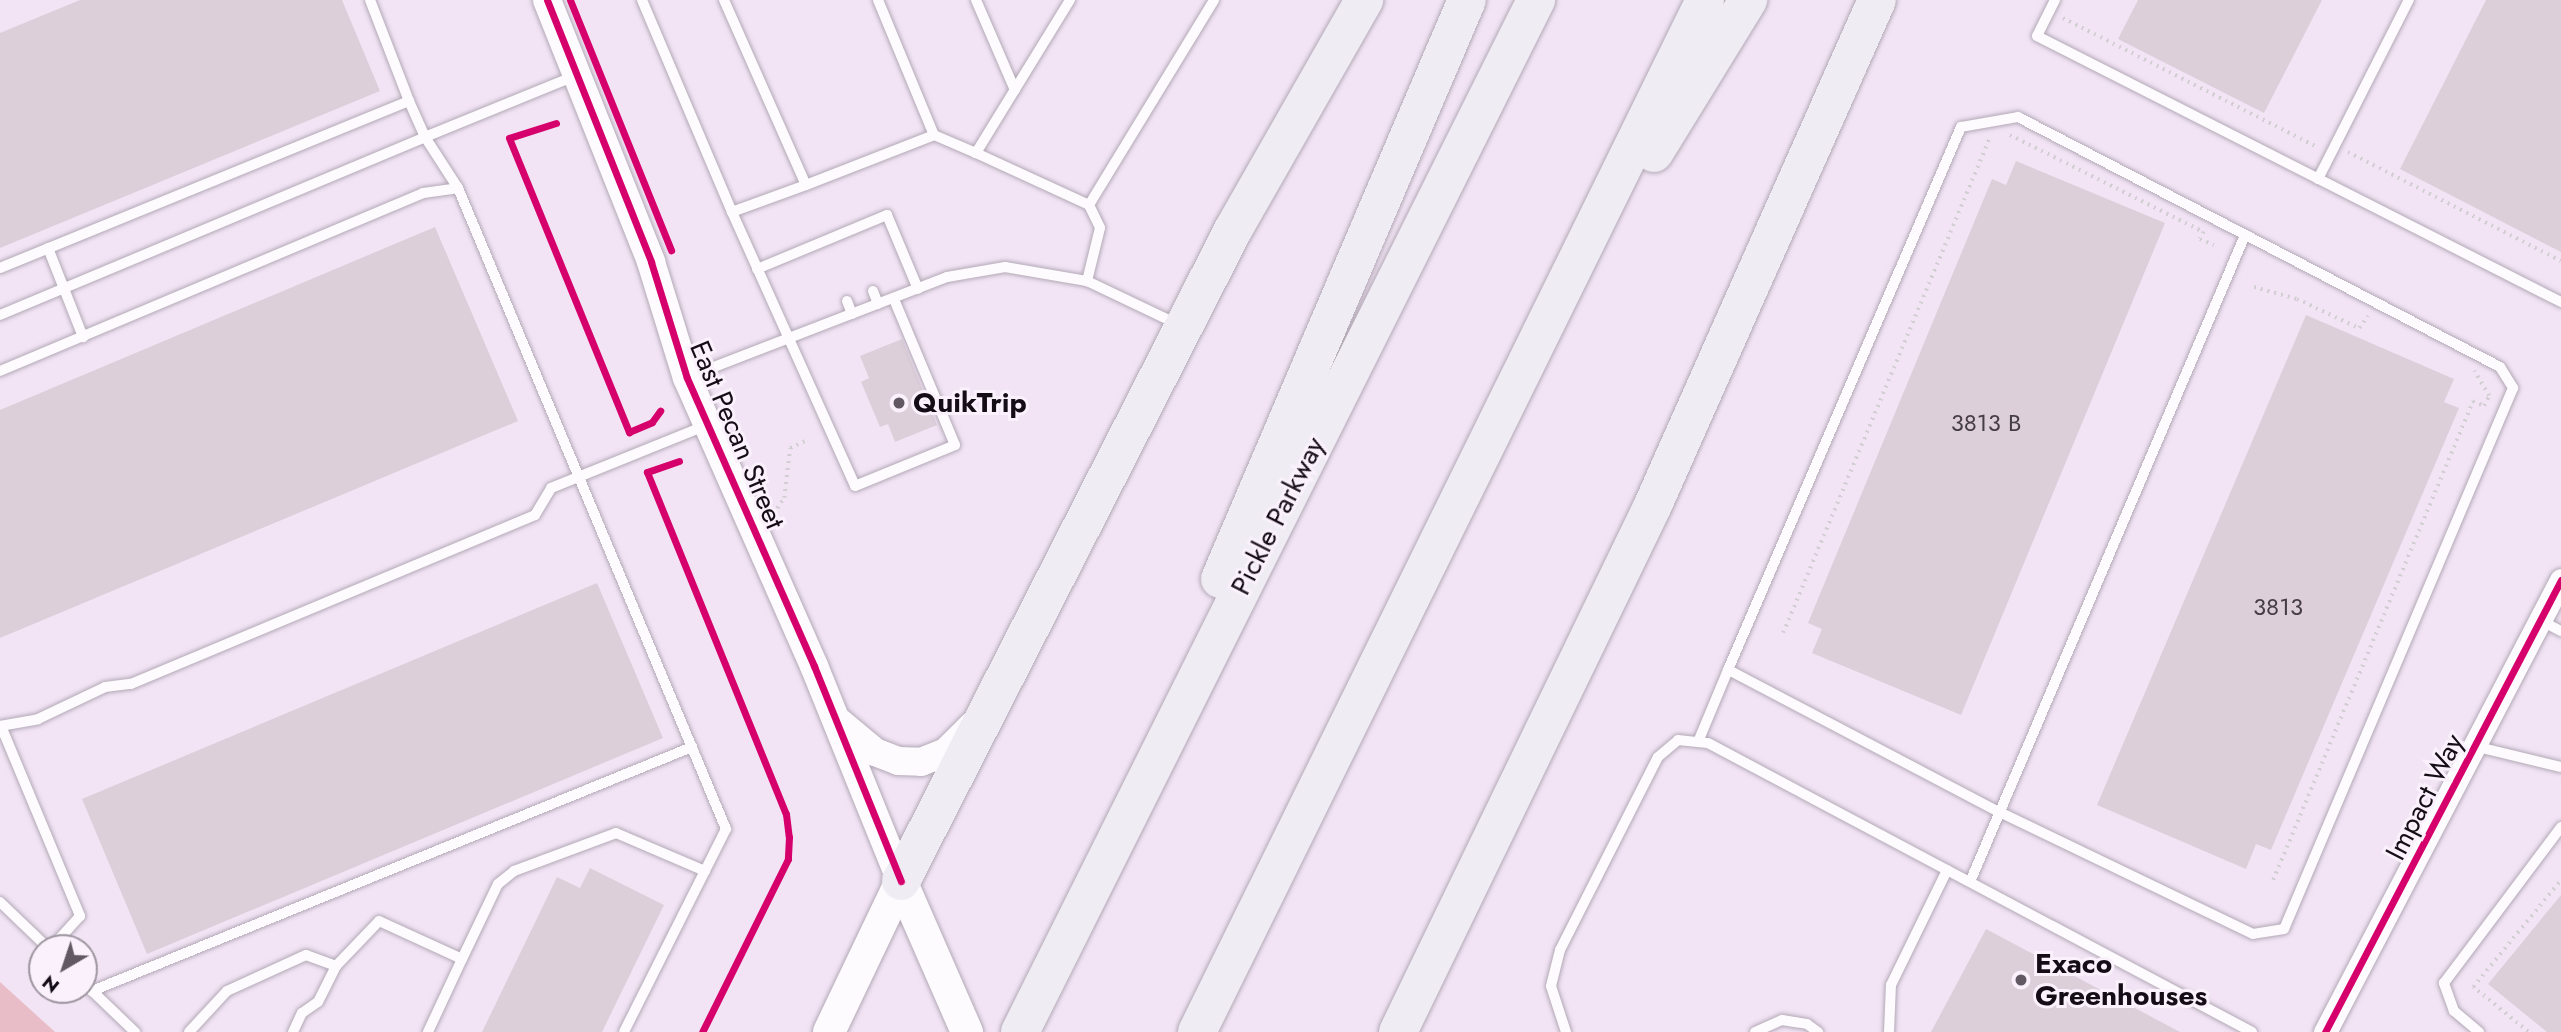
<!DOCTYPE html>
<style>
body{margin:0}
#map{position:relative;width:2561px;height:1032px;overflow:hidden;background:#f2e4f5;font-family:Jost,sans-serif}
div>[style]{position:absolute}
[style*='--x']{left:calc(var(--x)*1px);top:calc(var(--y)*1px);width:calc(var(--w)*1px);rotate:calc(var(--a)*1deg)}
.forest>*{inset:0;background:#e9bdc7}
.building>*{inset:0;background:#dccfda}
.path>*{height:3.5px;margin-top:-1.75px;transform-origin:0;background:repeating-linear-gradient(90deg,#d2ced3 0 2px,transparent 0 7px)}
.roads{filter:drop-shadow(0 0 2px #b3a9b6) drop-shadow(0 0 2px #b3a9b6)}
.service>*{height:10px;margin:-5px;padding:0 5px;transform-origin:5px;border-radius:5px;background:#fdfbfe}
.minor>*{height:23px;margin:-11.5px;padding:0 11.5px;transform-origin:11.5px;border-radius:11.5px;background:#fdfbfe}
.tertiary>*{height:28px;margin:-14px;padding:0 14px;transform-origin:14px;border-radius:14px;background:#fdfbfe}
.secondary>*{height:32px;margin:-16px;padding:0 16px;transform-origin:16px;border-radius:16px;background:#fdfbfe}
.motorway>*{height:38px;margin:-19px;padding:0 19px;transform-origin:19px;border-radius:19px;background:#efecf4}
.cycleway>*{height:7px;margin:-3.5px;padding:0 3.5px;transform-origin:3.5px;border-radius:3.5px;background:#d6006c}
.dots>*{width:19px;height:19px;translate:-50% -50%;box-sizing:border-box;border:4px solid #faf1fc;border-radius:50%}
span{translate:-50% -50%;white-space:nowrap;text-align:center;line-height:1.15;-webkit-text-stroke:6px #faf1fc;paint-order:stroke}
.number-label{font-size:24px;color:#463e47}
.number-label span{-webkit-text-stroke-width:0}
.poi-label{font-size:28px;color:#140d16;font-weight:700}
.left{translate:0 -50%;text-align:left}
.street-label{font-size:28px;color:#140d16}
.north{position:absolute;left:28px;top:934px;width:70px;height:70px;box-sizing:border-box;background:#faf1fc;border:2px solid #9e96a0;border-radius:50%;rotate:219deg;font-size:19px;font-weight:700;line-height:28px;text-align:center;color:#140d16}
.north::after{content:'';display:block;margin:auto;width:24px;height:32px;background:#625864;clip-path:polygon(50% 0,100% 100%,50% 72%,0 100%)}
</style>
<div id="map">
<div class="forest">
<i style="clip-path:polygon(0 982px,55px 1032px,0 1032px)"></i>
</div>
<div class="building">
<i style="clip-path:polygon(80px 0,342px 0,380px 91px,0 248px,0 33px)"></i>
<i style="clip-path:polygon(2138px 0,2322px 0,2264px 113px,2118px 39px)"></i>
<i style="clip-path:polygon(2486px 0,2561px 0,2561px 252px,2400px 169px)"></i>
<i style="clip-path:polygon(2016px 161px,2165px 223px,1961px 715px,1812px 653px,1822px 629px,1808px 623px,1992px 179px,2006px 185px)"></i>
<i style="clip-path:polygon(435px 227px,518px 421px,0 638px,0 410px)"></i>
<i style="clip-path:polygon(2306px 315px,2454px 379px,2444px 402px,2459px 408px,2271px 850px,2256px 844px,2246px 869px,2097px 805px)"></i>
<i style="clip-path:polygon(902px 339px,937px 425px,895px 442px,888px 424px,880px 427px,861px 382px,869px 378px,860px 356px)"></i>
<i style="clip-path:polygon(597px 583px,663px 738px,147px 954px,82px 799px)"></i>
<i style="clip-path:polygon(590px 868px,664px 905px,602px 1032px,482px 1032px,557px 877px,580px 888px)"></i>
<i style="clip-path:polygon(2561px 895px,2561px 1032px,2547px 1032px,2488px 984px)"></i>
<i style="clip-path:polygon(1986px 929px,2180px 1032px,1931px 1032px)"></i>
</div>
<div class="path">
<i style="--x:2063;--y:18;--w:283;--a:26.9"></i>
<i style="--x:2010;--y:135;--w:217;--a:26.6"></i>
<i style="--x:2204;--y:232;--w:8;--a:120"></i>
<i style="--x:2200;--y:239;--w:15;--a:23"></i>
<i style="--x:2348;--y:152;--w:239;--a:27.1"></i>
<i style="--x:2254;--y:287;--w:45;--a:15.6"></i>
<i style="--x:2297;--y:299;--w:68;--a:25.1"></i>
<i style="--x:2359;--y:328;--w:15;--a:-53"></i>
<i style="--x:773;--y:514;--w:19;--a:-55"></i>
<i style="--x:784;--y:498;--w:50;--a:-83.2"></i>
<i style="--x:790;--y:448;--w:17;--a:-25"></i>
<i style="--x:1783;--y:633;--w:537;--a:-67.35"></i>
<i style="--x:2273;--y:880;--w:519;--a:-67.34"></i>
<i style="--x:2473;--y:401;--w:12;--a:24"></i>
<i style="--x:2484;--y:406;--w:11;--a:-63"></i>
<i style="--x:2489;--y:396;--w:29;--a:-121"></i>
<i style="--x:2528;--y:1032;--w:71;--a:-140.7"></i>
<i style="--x:2473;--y:987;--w:139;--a:-50.6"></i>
</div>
<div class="roads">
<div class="service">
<i style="--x:642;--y:0;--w:230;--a:67"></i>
<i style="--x:732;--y:212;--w:300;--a:65.8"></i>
<i style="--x:855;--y:486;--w:108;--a:-22.3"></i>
<i style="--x:955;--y:445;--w:158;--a:-112.7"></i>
<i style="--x:724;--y:0;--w:202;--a:66.1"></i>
<i style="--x:806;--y:185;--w:79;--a:160"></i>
<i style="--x:878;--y:0;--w:146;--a:67.5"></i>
<i style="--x:934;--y:135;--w:46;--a:23.2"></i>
<i style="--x:976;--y:0;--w:98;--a:66.6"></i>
<i style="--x:1070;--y:0;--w:180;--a:121.6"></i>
<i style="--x:976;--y:153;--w:124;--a:24.7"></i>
<i style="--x:1089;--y:205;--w:25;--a:64"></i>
<i style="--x:1100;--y:228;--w:55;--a:103.8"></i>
<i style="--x:2055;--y:0;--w:40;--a:116.6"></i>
<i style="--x:2037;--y:36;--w:588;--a:26.91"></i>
<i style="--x:409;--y:101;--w:39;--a:66"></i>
<i style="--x:425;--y:137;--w:164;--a:-22.2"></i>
<i style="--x:2318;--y:179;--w:201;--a:-63.1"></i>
<i style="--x:806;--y:185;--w:137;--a:-21.3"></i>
<i style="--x:1089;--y:205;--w:240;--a:-58.6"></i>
<i style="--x:48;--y:248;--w:96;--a:68.5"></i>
<i style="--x:0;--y:268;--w:442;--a:-22.2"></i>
<i style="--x:409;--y:101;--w:108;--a:-111.1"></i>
<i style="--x:757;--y:269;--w:141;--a:-22.6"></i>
<i style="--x:887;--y:215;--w:80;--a:67.3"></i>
<i style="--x:873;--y:291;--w:14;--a:69"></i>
<i style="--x:847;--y:301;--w:14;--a:69"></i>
<i style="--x:0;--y:315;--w:461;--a:-22.7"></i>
<i style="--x:425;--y:137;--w:61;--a:57.1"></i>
<i style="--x:458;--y:188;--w:695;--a:67.31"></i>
<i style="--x:726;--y:829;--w:227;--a:116.7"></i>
<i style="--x:0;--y:371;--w:459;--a:-22.8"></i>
<i style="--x:423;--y:193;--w:35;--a:-8"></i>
<i style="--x:688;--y:377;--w:278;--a:-21.1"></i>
<i style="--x:947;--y:277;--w:59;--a:-9.8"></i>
<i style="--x:1005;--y:267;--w:83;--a:9.7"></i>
<i style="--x:1087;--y:281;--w:100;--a:25.5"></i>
<i style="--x:2540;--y:620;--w:24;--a:28"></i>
<i style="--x:0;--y:726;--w:39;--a:-10"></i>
<i style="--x:38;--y:719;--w:74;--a:-25.5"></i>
<i style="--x:105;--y:687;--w:26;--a:-7"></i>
<i style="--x:131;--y:684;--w:438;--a:-22.7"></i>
<i style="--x:535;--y:515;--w:31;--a:-59"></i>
<i style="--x:551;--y:488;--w:168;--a:-22"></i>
<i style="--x:1;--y:726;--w:206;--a:67.4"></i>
<i style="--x:80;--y:916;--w:43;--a:132.2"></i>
<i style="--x:1698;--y:742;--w:78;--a:-67.4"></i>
<i style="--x:1728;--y:670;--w:591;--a:-66.78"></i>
<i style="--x:1961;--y:127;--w:58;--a:-10"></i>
<i style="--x:2018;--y:117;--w:543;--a:27.41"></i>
<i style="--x:2500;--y:367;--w:25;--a:58"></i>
<i style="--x:2513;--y:388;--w:587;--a:112.94"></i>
<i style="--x:2284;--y:929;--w:31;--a:171"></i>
<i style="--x:2253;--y:934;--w:282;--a:-154.3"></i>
<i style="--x:1999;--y:812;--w:306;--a:-152.3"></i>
<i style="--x:2474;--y:746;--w:89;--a:13.6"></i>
<i style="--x:1970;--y:882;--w:703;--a:-66.97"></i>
<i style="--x:0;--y:902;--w:66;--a:43.8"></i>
<i style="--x:462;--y:959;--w:83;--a:-64.4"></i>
<i style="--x:498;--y:884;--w:21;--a:-39"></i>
<i style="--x:514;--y:871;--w:109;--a:-20.4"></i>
<i style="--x:616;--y:833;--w:97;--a:23.1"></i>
<i style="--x:84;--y:983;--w:71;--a:43.9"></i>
<i style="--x:92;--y:991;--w:648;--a:-22.13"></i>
<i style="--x:189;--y:1032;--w:56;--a:-47.2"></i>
<i style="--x:227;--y:991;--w:87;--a:-24.5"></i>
<i style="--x:306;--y:955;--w:32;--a:20"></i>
<i style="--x:293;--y:1032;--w:21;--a:-65"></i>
<i style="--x:302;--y:1013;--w:19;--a:-35"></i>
<i style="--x:318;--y:1002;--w:40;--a:-63.4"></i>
<i style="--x:336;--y:966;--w:62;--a:-46.3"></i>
<i style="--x:379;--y:921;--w:91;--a:24.6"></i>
<i style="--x:462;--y:959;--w:81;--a:115"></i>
<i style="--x:1566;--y:1032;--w:48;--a:-108.1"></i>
<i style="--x:1551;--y:986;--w:37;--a:-76"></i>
<i style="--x:1560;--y:950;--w:216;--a:-63.1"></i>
<i style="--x:1658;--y:757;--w:26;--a:-40"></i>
<i style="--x:1678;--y:740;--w:30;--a:6"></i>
<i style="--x:1708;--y:743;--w:616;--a:27.98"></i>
<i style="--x:1755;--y:1032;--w:30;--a:-24"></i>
<i style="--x:1782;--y:1020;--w:25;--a:9"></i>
<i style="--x:1807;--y:1024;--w:14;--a:36"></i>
<i style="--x:1889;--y:1032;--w:47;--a:-87.6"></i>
<i style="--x:1891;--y:985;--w:128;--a:-64"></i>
<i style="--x:2479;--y:1032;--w:33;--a:-140"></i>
<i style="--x:2454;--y:1011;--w:30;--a:-110"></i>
<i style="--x:2444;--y:983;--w:195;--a:-53.1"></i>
</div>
<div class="minor">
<i style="--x:2325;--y:1032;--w:510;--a:-62.43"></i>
</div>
<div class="tertiary">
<i style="--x:547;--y:0;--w:282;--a:68.3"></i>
<i style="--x:651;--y:262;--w:121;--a:72.8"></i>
<i style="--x:687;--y:378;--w:315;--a:66.2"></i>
<i style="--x:814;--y:666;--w:232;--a:68"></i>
<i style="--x:839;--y:722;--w:47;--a:39.8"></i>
<i style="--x:875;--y:752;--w:25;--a:21"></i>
<i style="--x:898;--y:761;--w:23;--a:2"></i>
<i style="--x:921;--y:762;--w:27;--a:-22"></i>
<i style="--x:946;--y:752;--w:37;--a:-45"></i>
</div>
<div class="secondary">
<i style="--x:901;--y:881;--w:165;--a:66.4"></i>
<i style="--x:829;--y:1032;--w:167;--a:-64.5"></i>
</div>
<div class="motorway">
<i style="--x:1654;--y:153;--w:180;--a:-58.4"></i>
<i style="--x:1220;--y:579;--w:629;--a:-66.9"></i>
<i style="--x:901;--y:881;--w:731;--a:-62.98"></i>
<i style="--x:1233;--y:230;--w:265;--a:-60.3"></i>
<i style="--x:1020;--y:1032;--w:1154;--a:-63.43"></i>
<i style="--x:1197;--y:1032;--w:1150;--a:-63.79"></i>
<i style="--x:1398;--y:1032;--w:585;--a:-64.18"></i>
<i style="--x:1653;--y:505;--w:552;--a:-66.08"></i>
</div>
</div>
<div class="cycleway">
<i style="--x:547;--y:0;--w:282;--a:68.3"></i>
<i style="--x:651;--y:262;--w:121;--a:72.8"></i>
<i style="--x:687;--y:378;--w:315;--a:66.2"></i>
<i style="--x:814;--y:666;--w:232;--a:68"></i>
<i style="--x:570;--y:0;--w:270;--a:68"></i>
<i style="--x:556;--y:123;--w:49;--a:162.3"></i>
<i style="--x:509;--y:138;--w:318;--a:67.8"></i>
<i style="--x:629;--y:432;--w:25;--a:-23"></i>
<i style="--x:652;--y:422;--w:14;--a:-54"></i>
<i style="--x:679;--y:461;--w:34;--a:161"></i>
<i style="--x:647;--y:472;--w:369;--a:67.9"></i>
<i style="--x:786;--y:814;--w:23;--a:83"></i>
<i style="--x:789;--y:837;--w:22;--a:93"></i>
<i style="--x:788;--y:859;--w:193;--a:116.4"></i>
<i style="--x:2325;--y:1032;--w:510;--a:-62.43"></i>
</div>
<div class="dots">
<i style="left:899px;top:403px;background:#625864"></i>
<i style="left:2021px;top:980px;background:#625864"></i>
</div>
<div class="number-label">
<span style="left:1986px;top:423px">3813 B</span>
<span style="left:2278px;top:607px">3813</span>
</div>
<div class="poi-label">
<span class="left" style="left:913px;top:403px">QuikTrip</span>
<span class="left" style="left:2035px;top:980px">Exaco<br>Greenhouses</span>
</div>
<div class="street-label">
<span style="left:737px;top:435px;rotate:67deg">East Pecan Street</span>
<span style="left:1278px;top:516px;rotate:-63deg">Pickle Parkway</span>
<span style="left:2425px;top:797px;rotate:-63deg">Impact Way</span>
</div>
<div class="north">N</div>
</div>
